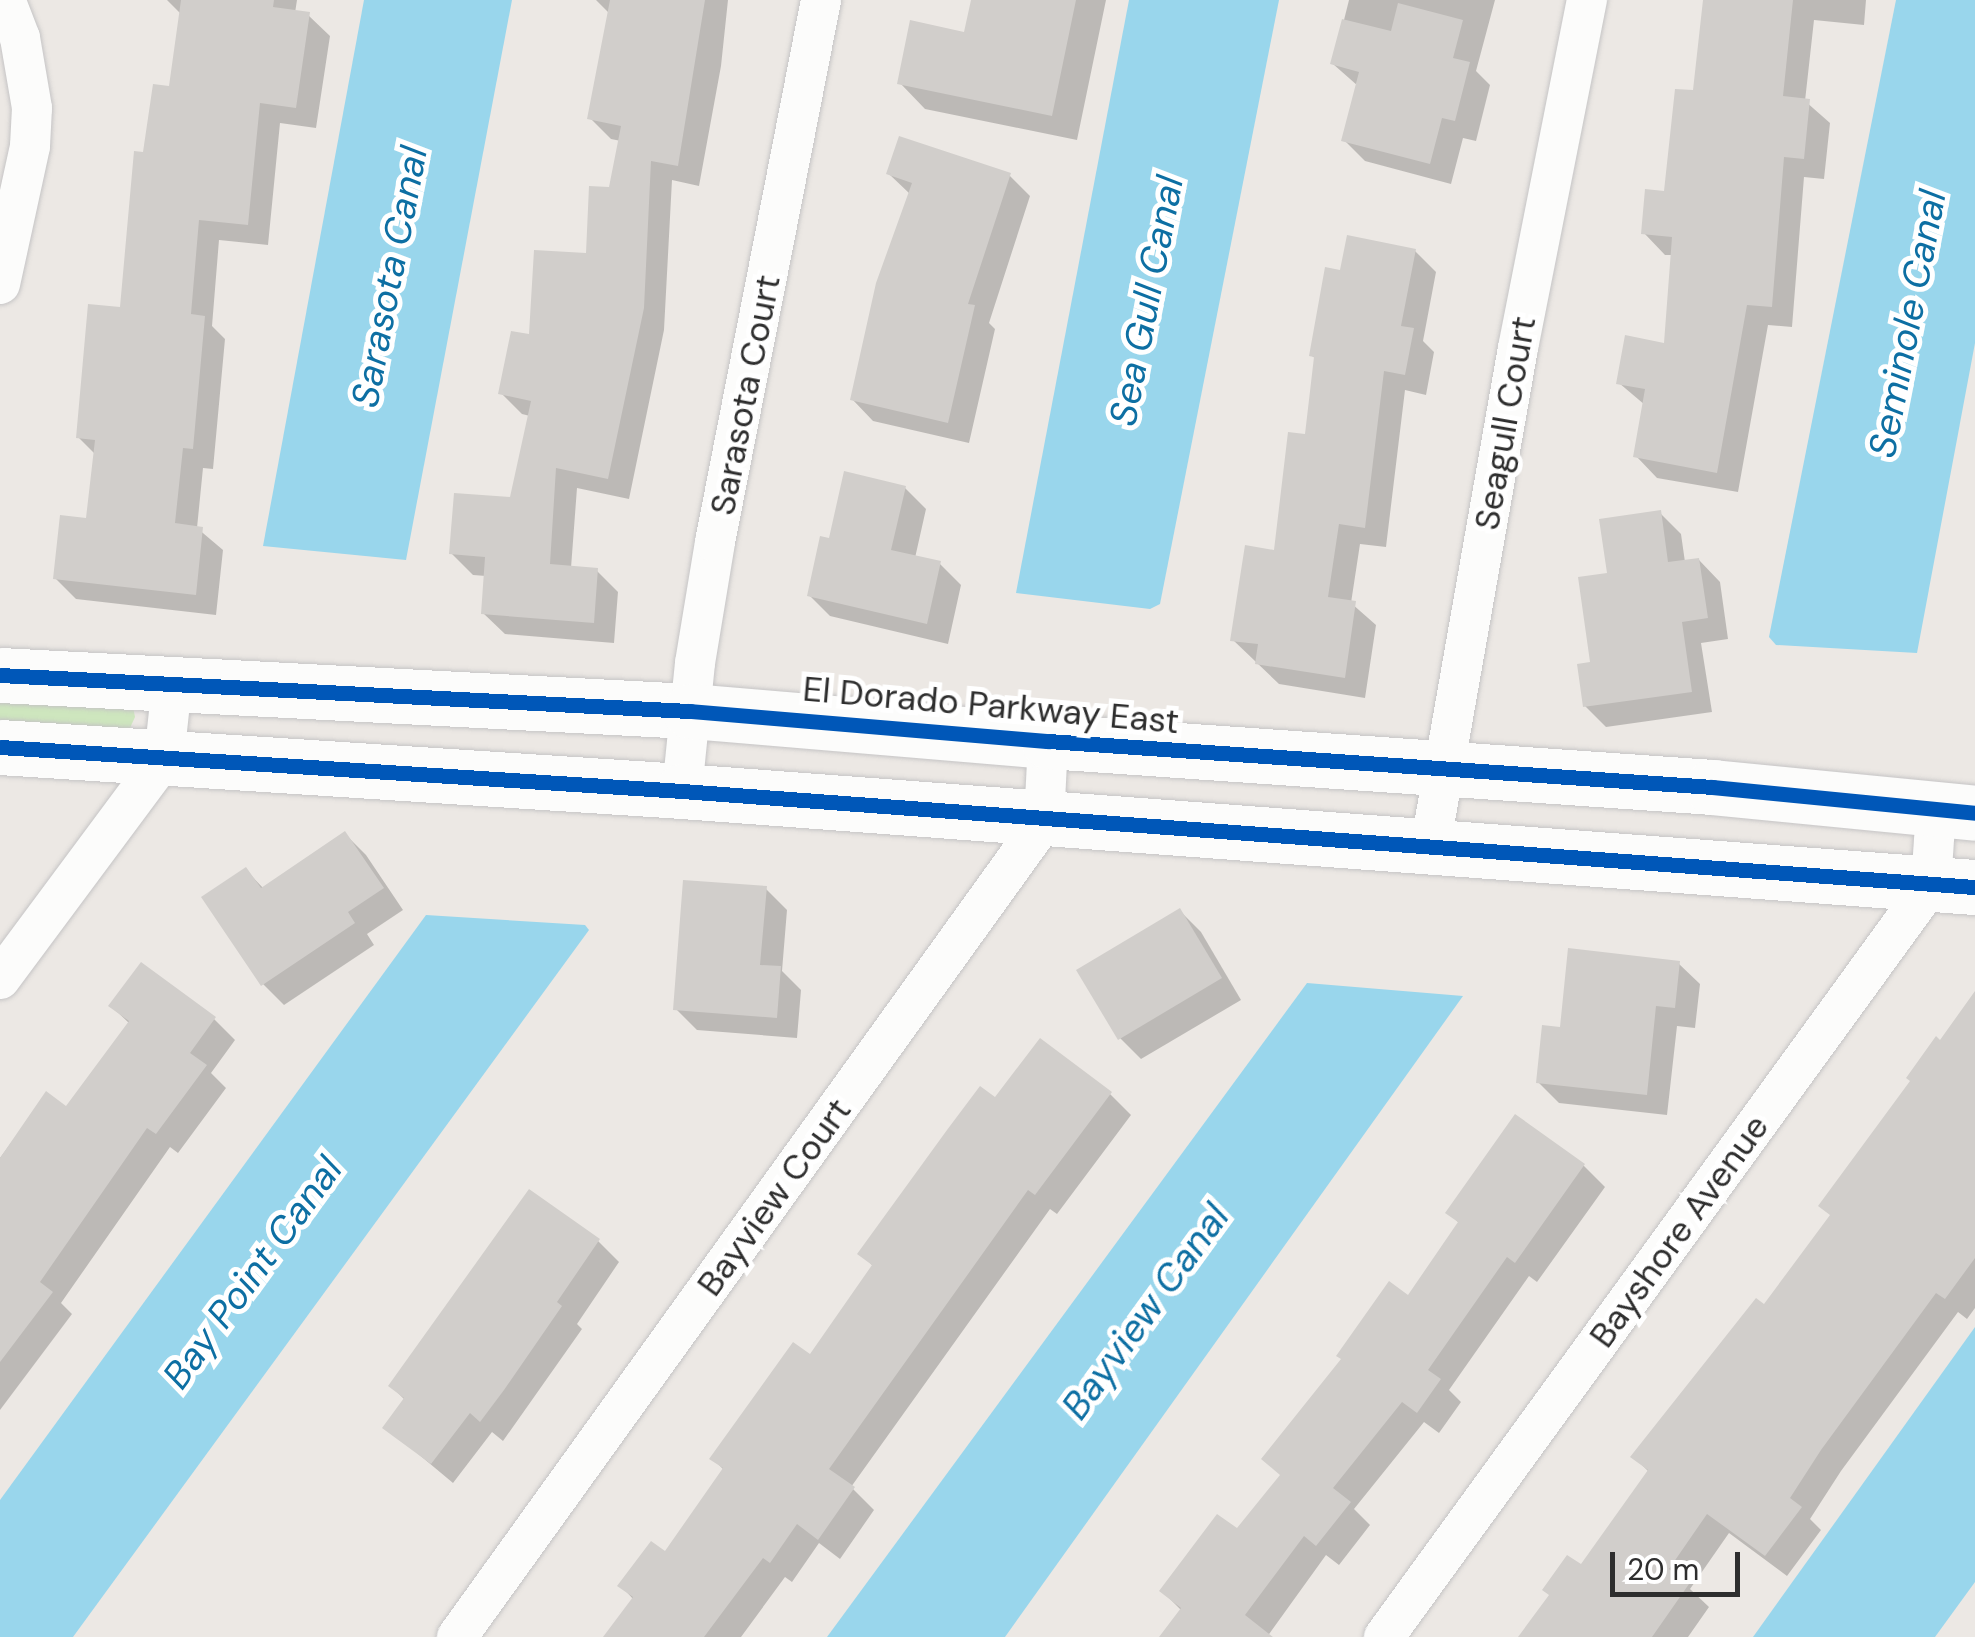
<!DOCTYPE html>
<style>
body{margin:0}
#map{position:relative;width:1975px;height:1637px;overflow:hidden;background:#ece8e4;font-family:"DM Sans",sans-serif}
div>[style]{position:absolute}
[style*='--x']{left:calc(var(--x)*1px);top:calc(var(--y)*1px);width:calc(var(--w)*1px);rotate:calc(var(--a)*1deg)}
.green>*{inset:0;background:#cee6be}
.water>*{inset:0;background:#99d6ec}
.shadow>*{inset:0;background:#0003}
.building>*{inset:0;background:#d1cecb}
.roads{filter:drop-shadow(0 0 2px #c5c4c5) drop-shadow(0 0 2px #c5c4c5)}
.street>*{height:40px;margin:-20px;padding:0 20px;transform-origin:20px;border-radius:20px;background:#fcfcfb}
.secondary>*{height:55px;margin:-27.5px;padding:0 27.5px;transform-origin:27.5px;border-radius:27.5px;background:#fcfcfb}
.cycleway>*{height:15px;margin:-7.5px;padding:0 7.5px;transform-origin:7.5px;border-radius:7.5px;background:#0057b8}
span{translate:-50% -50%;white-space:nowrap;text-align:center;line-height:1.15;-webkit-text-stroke:10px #fff;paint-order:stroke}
.street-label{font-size:35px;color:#2e2e2e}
.water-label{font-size:38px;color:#0d6fa3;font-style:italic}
.scale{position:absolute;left:1610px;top:1552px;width:130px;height:45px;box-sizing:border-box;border:5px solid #2e2e2e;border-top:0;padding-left:12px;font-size:30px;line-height:35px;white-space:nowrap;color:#2e2e2e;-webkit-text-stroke:8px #fff;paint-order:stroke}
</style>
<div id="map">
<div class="green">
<i style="clip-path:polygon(0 688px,133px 707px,135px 717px,130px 728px,0 731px)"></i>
</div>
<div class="water">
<i style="clip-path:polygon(364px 0,512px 0,406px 560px,263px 546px)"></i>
<i style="clip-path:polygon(1129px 0,1279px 0,1160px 604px,1150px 609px,1016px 593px)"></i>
<i style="clip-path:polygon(1896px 0,1975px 0,1975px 343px,1917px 653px,1776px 645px,1769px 637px)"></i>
<i style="clip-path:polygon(426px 915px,585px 925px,589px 930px,73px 1637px,0 1637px,0 1500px)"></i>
<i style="clip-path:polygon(1307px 983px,1463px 996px,1005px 1637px,827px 1637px)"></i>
<i style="clip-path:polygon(1975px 1327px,1975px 1582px,1935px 1637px,1753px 1637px)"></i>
</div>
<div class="shadow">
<i style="clip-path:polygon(167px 0,297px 0,295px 13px,308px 15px,330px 36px,316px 128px,280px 123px,268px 245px,219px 240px,212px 326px,225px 339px,213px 469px,203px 468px,197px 528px,223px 550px,216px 615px,76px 599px,55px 578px,88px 521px,96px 455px,78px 437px,122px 310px,145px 155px,171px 89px,181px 14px)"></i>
<i style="clip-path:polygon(596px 0,728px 0,721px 66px,699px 186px,672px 180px,664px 330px,629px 499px,577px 488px,571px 568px,597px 571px,618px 592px,614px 643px,505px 634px,483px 613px,486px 576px,473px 575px,452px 554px,512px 500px,530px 416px,522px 414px,501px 393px,531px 338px,589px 255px,611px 190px,621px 141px,611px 139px,590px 118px,610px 14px)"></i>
<i style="clip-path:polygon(973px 0,1106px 0,1077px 140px,925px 109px,900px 83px,966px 35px)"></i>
<i style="clip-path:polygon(1349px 0,1495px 0,1476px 71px,1490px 85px,1476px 141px,1463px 138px,1451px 184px,1365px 161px,1344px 140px,1358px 86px,1333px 64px)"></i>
<i style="clip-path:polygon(1725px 0,1866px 0,1864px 25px,1814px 20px,1805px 101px,1830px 123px,1824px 179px,1804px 177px,1792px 327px,1768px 325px,1738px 492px,1657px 478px,1636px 456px,1645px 405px,1619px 383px,1666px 346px,1673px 255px,1665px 255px,1644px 233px,1666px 193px)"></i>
<i style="clip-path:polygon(889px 174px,1009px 175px,1030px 196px,989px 323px,995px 329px,969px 443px,873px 421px,852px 399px,910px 194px)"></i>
<i style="clip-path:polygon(1415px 251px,1436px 272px,1423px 341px,1434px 352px,1426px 395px,1405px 390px,1386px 547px,1360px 544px,1351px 603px,1376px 625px,1365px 698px,1279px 684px,1233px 640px,1276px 552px,1307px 436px,1316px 359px,1311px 355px,1342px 273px)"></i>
<i style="clip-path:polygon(905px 488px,926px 509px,915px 558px,940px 564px,961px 585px,948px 644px,830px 616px,809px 595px,831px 541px)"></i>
<i style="clip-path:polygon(1660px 513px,1681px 534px,1685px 562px,1699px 560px,1720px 582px,1728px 639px,1701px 643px,1712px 712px,1606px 727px,1585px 706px,1610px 575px)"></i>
<i style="clip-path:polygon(345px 834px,366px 855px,403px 910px,367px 934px,374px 945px,284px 1005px,263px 984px,246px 870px,264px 889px)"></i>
<i style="clip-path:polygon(766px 889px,787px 910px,782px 971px,801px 990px,797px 1038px,697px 1030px,676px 1009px)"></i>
<i style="clip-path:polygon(1180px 911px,1201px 932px,1241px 1000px,1141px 1059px,1120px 1038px)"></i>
<i style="clip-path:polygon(1678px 963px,1700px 984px,1695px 1028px,1677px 1026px,1667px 1115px,1559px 1103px,1538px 1082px,1562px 1030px)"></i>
<i style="clip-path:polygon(1975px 1000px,1975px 1308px,1967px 1319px,1958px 1312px,1841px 1471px,1810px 1519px,1821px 1530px,1787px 1576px,1729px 1533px,1690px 1589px,1709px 1607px,1688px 1637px,1521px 1637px,1581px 1568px,1649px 1472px,1633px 1456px,1765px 1308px,1832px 1217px,1940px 1043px)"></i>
<i style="clip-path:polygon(111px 1006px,214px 1019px,235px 1040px,211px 1073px,226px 1088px,178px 1153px,170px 1147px,61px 1303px,72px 1314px,0 1410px,0 1158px,46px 1095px,67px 1109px,130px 1024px)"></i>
<i style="clip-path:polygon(1110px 1094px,1131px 1115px,1057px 1214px,1050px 1209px,851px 1487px,874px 1510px,840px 1559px,819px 1543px,792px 1582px,785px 1577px,741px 1637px,608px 1637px,634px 1600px,621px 1586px,665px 1555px,724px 1470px,713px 1459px,810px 1357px,874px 1267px,861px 1254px,995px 1100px)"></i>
<i style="clip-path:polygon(1515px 1117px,1584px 1166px,1605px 1187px,1537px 1282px,1529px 1276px,1449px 1390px,1461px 1402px,1439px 1433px,1424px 1422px,1354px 1509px,1370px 1525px,1339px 1565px,1326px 1555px,1267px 1637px,1181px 1637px,1182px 1611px,1162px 1591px,1238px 1532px,1282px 1476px,1460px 1224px,1448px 1212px)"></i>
<i style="clip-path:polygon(598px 1241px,619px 1262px,577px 1324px,582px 1329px,503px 1441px,492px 1432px,453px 1483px,386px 1427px,406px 1401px,391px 1386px)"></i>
</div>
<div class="building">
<i style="clip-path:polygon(181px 0,274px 0,273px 7px,310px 12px,296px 108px,260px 103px,248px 225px,199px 220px,191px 314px,205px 316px,193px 449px,183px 448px,175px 523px,203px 527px,196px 595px,53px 579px,60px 515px,86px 518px,95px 440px,76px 438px,88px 304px,120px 307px,134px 151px,143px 152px,153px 84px,169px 86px)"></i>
<i style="clip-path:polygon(610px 0,705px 0,678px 166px,651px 161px,644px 308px,608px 479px,556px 468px,550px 564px,598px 568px,594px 623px,481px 614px,485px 557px,449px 554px,454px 493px,510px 497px,531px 401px,498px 394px,511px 331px,529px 334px,534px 250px,586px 253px,589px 186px,609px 187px,621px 126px,587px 119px)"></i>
<i style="clip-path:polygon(971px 0,1076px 0,1052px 116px,897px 84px,910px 20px,964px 32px)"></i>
<i style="clip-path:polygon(1703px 0,1793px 0,1783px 96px,1810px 99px,1804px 159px,1784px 157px,1772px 307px,1747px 305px,1717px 473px,1633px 457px,1645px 389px,1616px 384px,1625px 335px,1664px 343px,1672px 237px,1641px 234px,1645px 189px,1664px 191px,1675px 89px,1693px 90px)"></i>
<i style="clip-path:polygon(1398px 3px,1463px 20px,1453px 58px,1470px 62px,1455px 121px,1442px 118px,1430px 164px,1341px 141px,1359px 72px,1330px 64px,1342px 19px,1391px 31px)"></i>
<i style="clip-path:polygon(899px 136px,1011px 173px,968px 304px,975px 305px,948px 423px,850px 400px,876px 283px,912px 183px,886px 174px)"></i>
<i style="clip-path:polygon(1347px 235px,1416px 249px,1401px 326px,1414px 328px,1405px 375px,1384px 371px,1365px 528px,1339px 524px,1328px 597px,1356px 601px,1345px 678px,1255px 664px,1258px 644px,1230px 641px,1245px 545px,1274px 550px,1288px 432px,1305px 434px,1314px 357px,1309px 356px,1325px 267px,1340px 270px)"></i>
<i style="clip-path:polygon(844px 471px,906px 486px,891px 550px,941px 561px,927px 624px,807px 596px,820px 536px,829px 538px)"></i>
<i style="clip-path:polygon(1661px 510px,1668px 562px,1699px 558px,1708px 618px,1682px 622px,1692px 692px,1583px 707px,1577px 664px,1590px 662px,1578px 577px,1607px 573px,1599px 519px)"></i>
<i style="clip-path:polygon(345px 831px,384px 888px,348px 912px,355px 923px,261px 986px,201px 897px,246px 867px,261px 888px)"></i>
<i style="clip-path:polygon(683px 880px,767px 886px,760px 965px,781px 966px,777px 1018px,673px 1010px)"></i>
<i style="clip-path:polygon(1180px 908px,1222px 978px,1118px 1040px,1076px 970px)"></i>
<i style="clip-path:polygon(1568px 948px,1680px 961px,1675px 1008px,1656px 1006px,1647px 1095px,1536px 1083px,1542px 1025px,1560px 1027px)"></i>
<i style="clip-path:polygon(141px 962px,216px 1017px,190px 1053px,207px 1065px,156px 1134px,147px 1128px,40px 1282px,53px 1292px,0 1362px,0 1158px,46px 1091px,66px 1106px,129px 1021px,108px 1006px)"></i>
<i style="clip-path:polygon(1975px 991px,1975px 1258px,1945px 1299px,1936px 1293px,1821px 1450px,1790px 1498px,1802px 1507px,1765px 1556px,1707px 1514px,1669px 1569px,1689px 1584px,1652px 1637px,1518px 1637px,1549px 1595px,1542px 1590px,1567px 1555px,1581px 1564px,1648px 1470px,1630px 1457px,1756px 1298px,1764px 1304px,1830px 1215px,1818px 1206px,1910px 1081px,1906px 1078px,1936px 1036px,1940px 1040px)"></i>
<i style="clip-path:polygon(1040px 1038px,1112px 1092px,1035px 1195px,1028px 1190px,829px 1469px,855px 1487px,818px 1540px,797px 1524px,770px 1563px,763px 1558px,704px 1637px,603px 1637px,633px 1597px,617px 1586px,651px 1541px,665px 1551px,723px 1468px,709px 1459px,793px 1342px,810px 1354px,872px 1265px,857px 1254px,947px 1130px,980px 1086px,995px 1097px)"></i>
<i style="clip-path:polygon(1515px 1114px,1585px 1164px,1515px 1263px,1507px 1257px,1428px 1370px,1441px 1379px,1417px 1413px,1402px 1402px,1333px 1488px,1351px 1502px,1316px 1546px,1304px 1536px,1245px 1615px,1273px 1637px,1159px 1637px,1181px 1608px,1159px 1591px,1217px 1514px,1237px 1528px,1280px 1475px,1261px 1459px,1341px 1359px,1336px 1356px,1389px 1281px,1408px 1295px,1458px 1222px,1445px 1213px)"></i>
<i style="clip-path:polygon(529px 1189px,600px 1239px,557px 1302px,562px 1306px,504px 1390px,480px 1422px,470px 1413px,431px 1464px,382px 1428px,404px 1398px,388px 1386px)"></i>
</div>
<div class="roads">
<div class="street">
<i style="--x:0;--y:284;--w:141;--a:-77.7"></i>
<i style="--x:30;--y:146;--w:38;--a:-87"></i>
<i style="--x:32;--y:108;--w:71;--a:-99.7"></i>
<i style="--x:20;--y:38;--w:39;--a:-111"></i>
<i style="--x:682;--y:791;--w:129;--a:-84.2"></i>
<i style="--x:695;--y:663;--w:123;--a:-80.6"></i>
<i style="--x:715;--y:542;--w:552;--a:-78.93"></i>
<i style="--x:1430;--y:848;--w:508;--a:-80.02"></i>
<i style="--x:1518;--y:348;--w:355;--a:-78.8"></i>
<i style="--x:0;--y:979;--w:275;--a:-53.4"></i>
<i style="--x:164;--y:758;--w:74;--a:-83.8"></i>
<i style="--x:457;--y:1637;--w:1005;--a:-54.27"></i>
<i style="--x:1044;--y:821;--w:80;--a:-87.1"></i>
<i style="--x:1384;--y:1637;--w:931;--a:-54"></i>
<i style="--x:1931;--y:884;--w:73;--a:-86.1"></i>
</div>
<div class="secondary">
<i style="--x:0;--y:675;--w:691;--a:2.99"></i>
<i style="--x:690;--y:711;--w:359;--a:4.8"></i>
<i style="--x:1048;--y:741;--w:666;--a:3.96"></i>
<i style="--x:1712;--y:787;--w:264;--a:5.6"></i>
<i style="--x:0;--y:747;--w:683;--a:3.69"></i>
<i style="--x:682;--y:791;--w:1297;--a:4.25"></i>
</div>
</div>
<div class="cycleway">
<i style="--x:0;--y:675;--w:691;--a:2.99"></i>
<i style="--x:690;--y:711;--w:359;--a:4.8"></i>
<i style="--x:1048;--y:741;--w:666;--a:3.96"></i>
<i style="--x:1712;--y:787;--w:264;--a:5.6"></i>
<i style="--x:0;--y:747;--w:683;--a:3.69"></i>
<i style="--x:682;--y:791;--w:1297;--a:4.25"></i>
</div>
<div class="street-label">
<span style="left:745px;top:395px;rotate:-79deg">Sarasota Court</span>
<span style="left:1505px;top:423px;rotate:-80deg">Seagull Court</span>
<span style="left:991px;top:705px;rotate:5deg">El Dorado Parkway East</span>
<span style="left:774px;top:1197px;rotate:-54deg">Bayview Court</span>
<span style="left:1679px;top:1231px;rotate:-54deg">Bayshore Avenue</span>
</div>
<div class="water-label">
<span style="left:390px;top:277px;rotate:-79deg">Sarasota Canal</span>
<span style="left:1147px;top:301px;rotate:-79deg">Sea Gull Canal</span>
<span style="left:1908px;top:324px;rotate:-79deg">Seminole Canal</span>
<span style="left:253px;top:1273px;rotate:-54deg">Bay Point Canal</span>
<span style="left:1146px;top:1312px;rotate:-54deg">Bayview Canal</span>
</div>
<div class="scale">20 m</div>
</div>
